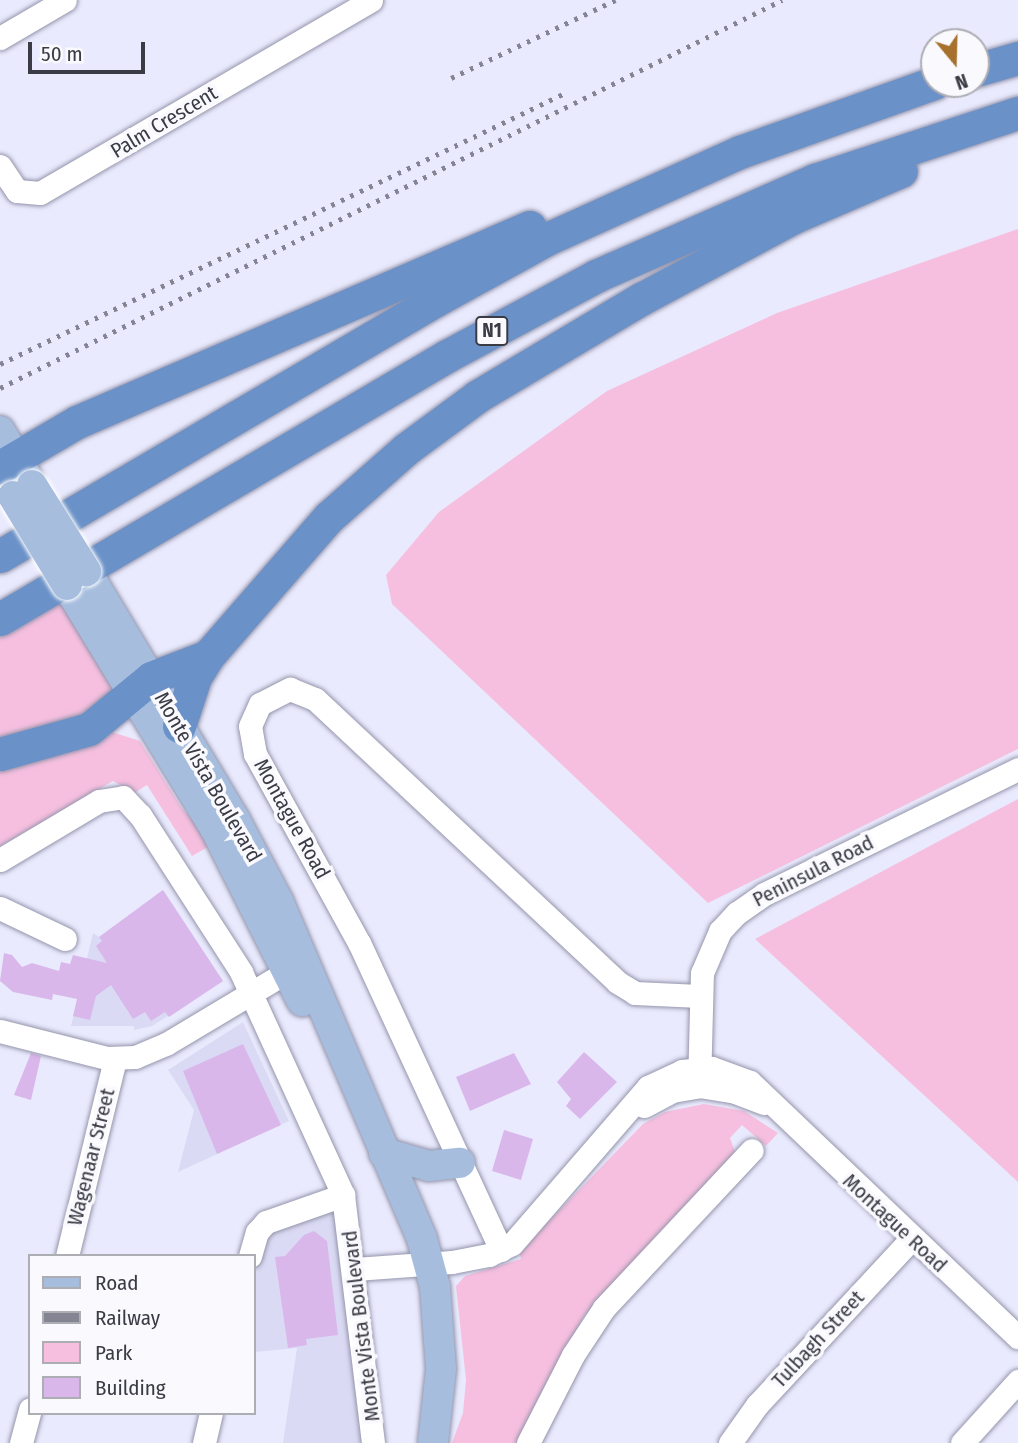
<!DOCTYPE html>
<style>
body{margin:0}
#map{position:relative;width:1018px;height:1443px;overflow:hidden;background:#eaeafe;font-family:"Fira Sans Condensed",sans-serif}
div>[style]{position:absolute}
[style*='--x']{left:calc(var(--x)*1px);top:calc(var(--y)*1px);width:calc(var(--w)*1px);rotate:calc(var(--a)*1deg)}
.built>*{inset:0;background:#dadaf4}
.green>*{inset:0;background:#f6bfdf}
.building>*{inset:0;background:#dab7eb}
.roads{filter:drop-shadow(0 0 2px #9494ab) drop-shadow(0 0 2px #9494ab)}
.minor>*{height:23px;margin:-11.5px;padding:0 11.5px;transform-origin:11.5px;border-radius:11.5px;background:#fff}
.major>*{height:30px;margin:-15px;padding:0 15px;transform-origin:15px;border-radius:15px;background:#a6bdde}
.highway>*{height:33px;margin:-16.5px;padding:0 16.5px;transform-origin:16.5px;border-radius:16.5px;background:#6a91c8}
.rail>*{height:4.5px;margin-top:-2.25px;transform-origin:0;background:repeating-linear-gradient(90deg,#848492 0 3.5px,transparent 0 10.5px)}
.bridges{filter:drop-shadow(0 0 2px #fff) drop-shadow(0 0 2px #fff)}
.major-bridge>*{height:30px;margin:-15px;padding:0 15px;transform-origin:15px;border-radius:15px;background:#a6bdde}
span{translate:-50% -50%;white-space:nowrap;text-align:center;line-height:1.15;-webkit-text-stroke:7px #f9f9fe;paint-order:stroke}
.shield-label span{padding:2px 5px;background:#f9f9fe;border:2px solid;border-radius:5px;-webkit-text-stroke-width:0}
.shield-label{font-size:19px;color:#3b3b45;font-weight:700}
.street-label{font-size:21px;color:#3b3b45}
.legend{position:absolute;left:28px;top:1254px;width:228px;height:161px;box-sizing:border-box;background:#f9f9fe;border:2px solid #adadb4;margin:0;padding:9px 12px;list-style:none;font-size:21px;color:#3b3b45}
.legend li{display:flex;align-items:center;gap:14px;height:35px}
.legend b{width:35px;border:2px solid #adadb4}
.north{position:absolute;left:920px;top:28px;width:70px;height:70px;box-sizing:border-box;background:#f9f9fe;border:2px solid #adadb4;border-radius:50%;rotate:161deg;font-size:19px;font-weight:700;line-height:28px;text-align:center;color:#3b3b45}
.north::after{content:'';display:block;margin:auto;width:24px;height:32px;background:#a7702c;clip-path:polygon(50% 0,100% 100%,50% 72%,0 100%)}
.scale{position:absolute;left:28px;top:42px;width:117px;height:32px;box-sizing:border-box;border:4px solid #3b3b45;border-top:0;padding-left:9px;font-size:21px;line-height:24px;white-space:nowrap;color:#3b3b45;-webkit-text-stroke:5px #f9f9fe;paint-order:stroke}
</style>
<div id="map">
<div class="built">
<i style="clip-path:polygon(163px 890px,223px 981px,152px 1026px,134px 1030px,134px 1026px,71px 1026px,93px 933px,99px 937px)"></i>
<i style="clip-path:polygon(243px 1022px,289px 1121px,178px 1172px,194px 1110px,168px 1070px)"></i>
<i style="clip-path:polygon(343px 1196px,371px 1443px,283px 1443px,297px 1348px,254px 1352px,257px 1232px)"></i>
</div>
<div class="green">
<i style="clip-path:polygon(1018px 229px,1018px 749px,708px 903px,392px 604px,386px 575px,439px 512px,607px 391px,777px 313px)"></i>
<i style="clip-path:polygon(61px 601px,116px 693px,114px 705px,0 747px,0 637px)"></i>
<i style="clip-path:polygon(112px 732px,140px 741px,181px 807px,213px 844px,192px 856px,147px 785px,134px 793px,113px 781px,0 846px,0 763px)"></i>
<i style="clip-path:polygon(1018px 799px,1018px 1182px,755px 939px)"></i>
<i style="clip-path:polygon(704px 1104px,744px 1111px,778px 1133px,766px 1146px,742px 1125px,730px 1138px,735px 1152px,584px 1316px,517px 1443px,452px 1443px,463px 1413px,466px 1380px,456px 1286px,465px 1276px,521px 1259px,519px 1252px,643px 1124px,665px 1112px)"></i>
</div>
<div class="building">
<i style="clip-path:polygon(163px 890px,223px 981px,169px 1017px,165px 1012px,151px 1021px,145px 1012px,133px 1019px,111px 985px,96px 996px,90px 1020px,73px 1016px,77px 999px,53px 994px,52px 1000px,13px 992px,0 981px,4px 953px,12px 955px,22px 967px,32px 963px,59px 971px,61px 962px,70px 964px,73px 955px,107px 963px,96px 946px,102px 941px,99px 937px)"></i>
<i style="clip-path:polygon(243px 1044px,281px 1125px,217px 1154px,183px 1071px)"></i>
<i style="clip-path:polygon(584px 1052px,617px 1082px,580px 1119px,566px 1106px,571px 1099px,557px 1082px)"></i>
<i style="clip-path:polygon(31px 1053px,41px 1056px,31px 1100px,14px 1095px)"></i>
<i style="clip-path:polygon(514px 1053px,531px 1084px,470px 1111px,456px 1077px)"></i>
<i style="clip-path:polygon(504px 1130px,533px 1139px,521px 1180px,492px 1171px)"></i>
<i style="clip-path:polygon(314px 1231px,327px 1241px,338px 1335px,306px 1339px,307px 1345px,288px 1348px,275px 1257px,285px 1256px,304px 1235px)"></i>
</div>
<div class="roads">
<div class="minor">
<i style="--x:0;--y:38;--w:75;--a:-30.3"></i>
<i style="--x:0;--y:166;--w:30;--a:56"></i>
<i style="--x:17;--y:191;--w:23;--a:5"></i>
<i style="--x:40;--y:193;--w:383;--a:-30.2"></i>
<i style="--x:0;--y:860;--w:115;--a:-30.8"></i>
<i style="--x:99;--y:801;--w:24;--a:-9"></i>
<i style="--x:123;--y:797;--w:25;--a:47"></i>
<i style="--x:140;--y:815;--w:187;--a:57.2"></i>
<i style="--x:241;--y:972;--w:245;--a:65.4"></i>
<i style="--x:343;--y:1195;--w:250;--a:83.1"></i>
<i style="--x:0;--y:908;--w:72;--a:25.5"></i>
<i style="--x:0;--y:1031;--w:110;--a:14.2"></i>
<i style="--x:107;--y:1058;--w:28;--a:-2"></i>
<i style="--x:135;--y:1057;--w:34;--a:-23"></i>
<i style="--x:166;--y:1044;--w:142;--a:-30.9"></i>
<i style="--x:288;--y:971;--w:15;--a:-62"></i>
<i style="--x:699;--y:1086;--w:113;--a:-88.5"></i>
<i style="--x:702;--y:973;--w:46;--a:-66.8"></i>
<i style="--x:720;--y:931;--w:25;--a:-47"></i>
<i style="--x:737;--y:913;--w:33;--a:-35"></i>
<i style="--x:764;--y:894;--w:283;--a:-26.2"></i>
<i style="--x:644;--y:1106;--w:32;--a:-28"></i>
<i style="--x:672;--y:1091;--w:27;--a:-10"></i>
<i style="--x:699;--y:1086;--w:36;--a:9"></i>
<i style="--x:735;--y:1092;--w:31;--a:21"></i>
<i style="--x:501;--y:1250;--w:338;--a:-114.8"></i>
<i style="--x:359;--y:943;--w:216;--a:-118.8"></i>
<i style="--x:255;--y:754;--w:28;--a:-100"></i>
<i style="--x:250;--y:726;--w:24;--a:-66"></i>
<i style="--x:260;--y:704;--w:34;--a:-27"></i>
<i style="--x:290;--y:689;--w:27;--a:22"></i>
<i style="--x:315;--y:699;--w:414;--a:43.1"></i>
<i style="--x:617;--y:982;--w:21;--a:31"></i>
<i style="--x:635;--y:993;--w:64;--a:2.7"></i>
<i style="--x:67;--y:1256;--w:203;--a:-76.3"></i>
<i style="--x:250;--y:1256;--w:25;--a:-74"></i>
<i style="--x:257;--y:1232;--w:13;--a:-48"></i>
<i style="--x:266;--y:1222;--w:82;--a:-19.3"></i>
<i style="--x:355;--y:1269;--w:97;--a:-4.1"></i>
<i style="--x:452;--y:1262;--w:38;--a:-11"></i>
<i style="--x:489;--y:1255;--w:25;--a:-26"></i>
<i style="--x:512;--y:1244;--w:208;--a:-49.1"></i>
<i style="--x:648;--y:1087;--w:38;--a:-25"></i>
<i style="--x:682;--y:1071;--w:30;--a:-6"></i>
<i style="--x:712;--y:1068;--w:40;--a:20.2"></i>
<i style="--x:750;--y:1082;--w:370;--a:43.6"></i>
<i style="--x:21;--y:1443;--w:35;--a:-75"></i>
<i style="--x:204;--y:1443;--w:31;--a:-77"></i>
<i style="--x:528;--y:1443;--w:99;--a:-62.9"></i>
<i style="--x:573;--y:1355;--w:56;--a:-56.6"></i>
<i style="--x:604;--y:1308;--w:216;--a:-46.9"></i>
<i style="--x:730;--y:1443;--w:47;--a:-54.6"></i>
<i style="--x:757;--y:1405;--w:226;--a:-47.1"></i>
<i style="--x:962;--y:1443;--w:84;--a:-47.9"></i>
</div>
<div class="major">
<i style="--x:0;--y:431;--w:56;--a:59.7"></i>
<i style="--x:86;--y:571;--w:290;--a:59.1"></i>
<i style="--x:235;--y:820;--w:92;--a:62"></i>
<i style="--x:278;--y:901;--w:367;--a:66.9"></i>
<i style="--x:422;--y:1239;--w:50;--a:74.8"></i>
<i style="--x:435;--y:1287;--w:82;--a:85.8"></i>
<i style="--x:441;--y:1369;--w:74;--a:96.2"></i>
<i style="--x:67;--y:585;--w:285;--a:58.7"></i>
<i style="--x:215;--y:828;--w:194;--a:63.3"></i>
<i style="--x:384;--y:1153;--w:47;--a:16.1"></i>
<i style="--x:429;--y:1166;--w:31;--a:-6"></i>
</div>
<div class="highway">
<i style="--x:976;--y:70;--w:44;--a:-15.9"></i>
<i style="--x:0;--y:467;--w:89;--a:-30.3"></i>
<i style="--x:77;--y:422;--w:493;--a:-23.3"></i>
<i style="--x:0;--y:556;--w:506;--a:-30.42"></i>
<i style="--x:436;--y:300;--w:127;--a:-28.8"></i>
<i style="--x:547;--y:239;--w:212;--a:-24.3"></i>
<i style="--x:740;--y:152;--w:206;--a:-19.6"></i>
<i style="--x:0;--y:619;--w:519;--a:-30.47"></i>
<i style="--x:447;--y:356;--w:169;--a:-28.2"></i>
<i style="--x:596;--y:276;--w:239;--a:-23.7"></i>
<i style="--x:815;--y:180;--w:214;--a:-18.3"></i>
<i style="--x:179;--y:726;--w:52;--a:-71.9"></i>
<i style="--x:195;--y:677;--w:25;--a:-58"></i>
<i style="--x:208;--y:656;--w:184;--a:-49"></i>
<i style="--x:329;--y:517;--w:103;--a:-41.4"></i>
<i style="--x:406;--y:449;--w:89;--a:-36.4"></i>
<i style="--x:478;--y:396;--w:190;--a:-30.8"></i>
<i style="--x:641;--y:299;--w:176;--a:-28.2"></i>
<i style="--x:796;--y:216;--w:114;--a:-23.2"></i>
<i style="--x:0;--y:754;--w:92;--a:-15.7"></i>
<i style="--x:89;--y:729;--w:80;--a:-39.4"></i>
<i style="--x:151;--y:678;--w:61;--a:-21.1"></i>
</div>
</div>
<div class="rail">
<i style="--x:451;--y:78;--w:182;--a:-25.4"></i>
<i style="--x:0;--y:364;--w:627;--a:-25.62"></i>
<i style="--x:0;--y:388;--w:873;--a:-26.39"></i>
</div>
<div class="bridges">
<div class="major-bridge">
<i style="--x:32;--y:485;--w:102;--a:57.9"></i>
<i style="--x:13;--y:496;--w:104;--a:58.8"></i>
</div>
</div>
<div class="shield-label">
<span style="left:492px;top:331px">N1</span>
</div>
<div class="street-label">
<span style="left:164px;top:122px;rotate:-31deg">Palm Crescent</span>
<span style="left:208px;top:777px;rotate:60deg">Monte Vista Boulevard</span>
<span style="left:292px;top:819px;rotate:61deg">Montague Road</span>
<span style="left:813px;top:871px;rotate:-27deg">Peninsula Road</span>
<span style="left:91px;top:1157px;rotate:-76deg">Wagenaar Street</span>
<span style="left:895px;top:1223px;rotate:43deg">Montague Road</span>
<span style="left:361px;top:1326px;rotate:-97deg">Monte Vista Boulevard</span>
<span style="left:818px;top:1339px;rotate:-47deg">Tulbagh Street</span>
</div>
<ul class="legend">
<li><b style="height:9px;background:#a6bdde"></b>Road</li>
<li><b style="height:9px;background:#848492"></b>Railway</li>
<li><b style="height:19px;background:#f6bfdf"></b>Park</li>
<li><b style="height:19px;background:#dab7eb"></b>Building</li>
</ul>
<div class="north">N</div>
<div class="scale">50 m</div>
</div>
